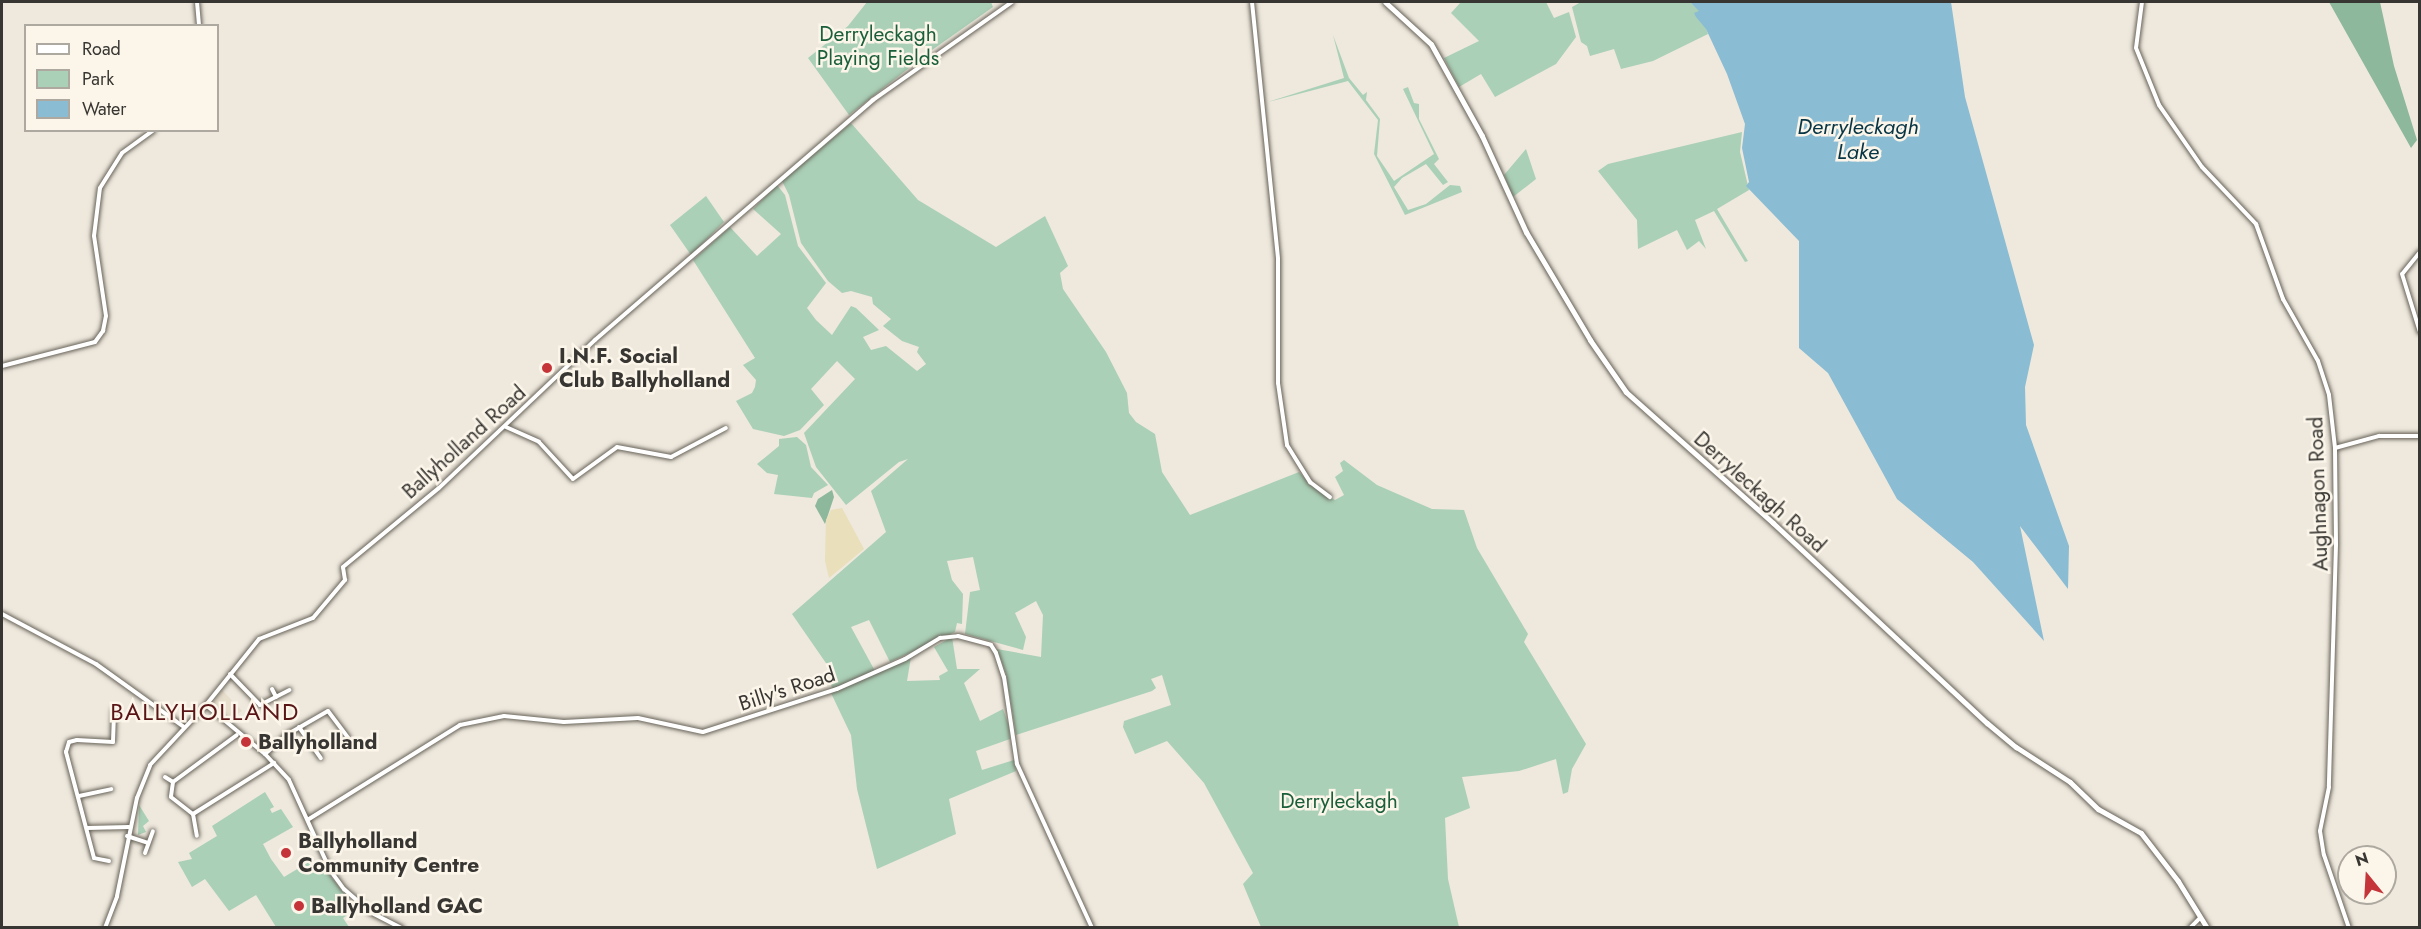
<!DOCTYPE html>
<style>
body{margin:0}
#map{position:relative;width:2421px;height:929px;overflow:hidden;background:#eee8dd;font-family:Jost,sans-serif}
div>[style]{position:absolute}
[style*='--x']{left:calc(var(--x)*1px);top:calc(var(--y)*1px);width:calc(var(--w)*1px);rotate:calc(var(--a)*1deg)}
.built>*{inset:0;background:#e7decc}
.green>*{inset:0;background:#aad0b7}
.forest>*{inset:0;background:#8db89b}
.sand>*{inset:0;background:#e9dfba}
.water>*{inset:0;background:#8abcd3}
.roads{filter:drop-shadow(0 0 2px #666157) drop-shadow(0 0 2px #666157)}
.street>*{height:4px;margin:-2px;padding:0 2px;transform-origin:2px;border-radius:2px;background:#fff}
.secondary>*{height:5px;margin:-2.5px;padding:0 2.5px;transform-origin:2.5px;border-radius:2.5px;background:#fff}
.dots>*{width:16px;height:16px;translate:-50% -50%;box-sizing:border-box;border:3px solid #fbf5ea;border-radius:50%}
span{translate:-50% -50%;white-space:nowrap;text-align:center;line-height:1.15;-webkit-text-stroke:5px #fbf5ea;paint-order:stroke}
.park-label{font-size:21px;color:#1a5f3a}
.poi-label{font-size:21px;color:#383632;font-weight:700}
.left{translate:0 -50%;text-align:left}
.street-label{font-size:21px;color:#383632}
.water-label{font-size:22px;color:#073545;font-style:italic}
.quarter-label{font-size:24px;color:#591416;letter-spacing:1.5px}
.frame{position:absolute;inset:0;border:3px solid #383632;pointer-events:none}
.legend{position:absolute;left:24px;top:24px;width:195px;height:108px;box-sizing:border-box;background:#fbf5ea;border:2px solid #ada9a0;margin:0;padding:8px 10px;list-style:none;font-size:18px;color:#383632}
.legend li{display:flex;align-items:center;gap:12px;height:30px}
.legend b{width:30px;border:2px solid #ada9a0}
.north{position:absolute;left:2337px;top:845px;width:60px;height:60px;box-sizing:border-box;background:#fbf5ea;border:2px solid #ada9a0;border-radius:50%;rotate:342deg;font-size:16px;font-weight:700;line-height:24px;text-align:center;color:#383632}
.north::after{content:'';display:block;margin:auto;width:21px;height:27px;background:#c43439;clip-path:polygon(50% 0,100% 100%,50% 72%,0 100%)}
</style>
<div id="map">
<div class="built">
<i style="clip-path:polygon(222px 690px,242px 711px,226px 721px,212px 705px)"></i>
</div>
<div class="green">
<i style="clip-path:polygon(867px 2px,991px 2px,993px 7px,932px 50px,925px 46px,916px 49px,914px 64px,849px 115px,808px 58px,848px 26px)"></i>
<i style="clip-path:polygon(1461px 2px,1546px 2px,1554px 18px,1569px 12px,1576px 37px,1556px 64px,1495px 97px,1481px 74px,1459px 87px,1444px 58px,1479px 41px,1451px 13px)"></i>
<i style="clip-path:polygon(1581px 2px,1690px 2px,1700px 11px,1708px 34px,1653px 61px,1621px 69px,1614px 49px,1590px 56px,1587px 46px,1581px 42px,1572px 7px)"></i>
<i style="clip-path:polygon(1333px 35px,1349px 78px,1363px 95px,1367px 92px,1366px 100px,1380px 119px,1377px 156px,1394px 181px,1434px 154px,1403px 89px,1408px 87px,1414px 103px,1419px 104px,1419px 119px,1439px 159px,1434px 164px,1448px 182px,1443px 185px,1426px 164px,1402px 178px,1394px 187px,1408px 210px,1426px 204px,1450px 185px,1460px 186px,1462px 192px,1405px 215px,1374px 154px,1378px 120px,1348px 81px,1268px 102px,1344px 78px)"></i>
<i style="clip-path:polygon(851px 123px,918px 200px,996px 247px,1045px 216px,1068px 266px,1060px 273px,1063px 289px,1106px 352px,1127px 393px,1129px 413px,1136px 422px,1155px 434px,1162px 472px,1190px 515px,1299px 472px,1312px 486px,1335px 500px,1344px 495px,1335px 477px,1343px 471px,1340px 463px,1344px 460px,1377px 485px,1432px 509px,1464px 510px,1477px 548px,1528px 634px,1524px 642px,1586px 744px,1572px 769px,1568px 792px,1563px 794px,1556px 759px,1519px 771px,1462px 777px,1470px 808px,1445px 818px,1448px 879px,1459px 927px,1261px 927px,1243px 884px,1253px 873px,1204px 783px,1167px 741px,1135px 754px,1123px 727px,1124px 721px,1171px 705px,1162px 675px,1151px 679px,1156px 688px,1152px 691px,1016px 735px,1006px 674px,997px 649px,1041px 657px,1043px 615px,1036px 601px,1015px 613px,1026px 637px,1023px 650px,965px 634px,970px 592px,980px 590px,973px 557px,947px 561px,952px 580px,963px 594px,962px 624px,957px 623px,955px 632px,890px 662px,869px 620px,851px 627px,875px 671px,832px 689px,828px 666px,792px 614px,886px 532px,871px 491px,908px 459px,899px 462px,846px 505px,816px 467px,804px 433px,855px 379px,837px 361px,811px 389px,824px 405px,800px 430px,784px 436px,753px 429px,736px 401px,752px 393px,755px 387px,756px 380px,743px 365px,755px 358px,693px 260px,730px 227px,757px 256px,781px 234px,753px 209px,777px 185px,785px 195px,798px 246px,826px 283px,807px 308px,816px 320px,832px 335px,851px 306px,856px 308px,879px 330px,863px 337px,871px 350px,886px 346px,917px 371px,926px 364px,917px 352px,919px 347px,902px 341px,883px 326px,891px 319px,873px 304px,872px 297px,851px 291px,842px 293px,828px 281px,801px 243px,789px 195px,782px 181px)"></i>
<i style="clip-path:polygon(1742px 132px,1740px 152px,1749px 190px,1717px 209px,1748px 261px,1745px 262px,1714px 211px,1695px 220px,1706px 249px,1699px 241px,1687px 250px,1677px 230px,1638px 249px,1637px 220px,1598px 171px,1608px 164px)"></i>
<i style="clip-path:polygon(1526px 149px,1536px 179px,1513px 197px,1504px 175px)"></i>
<i style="clip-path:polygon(706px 196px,724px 222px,691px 255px,670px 225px)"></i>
<i style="clip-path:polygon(797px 437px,806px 445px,811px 467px,828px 485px,814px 493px,812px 498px,774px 494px,778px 475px,767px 473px,757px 464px,779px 446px,779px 439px)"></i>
<i style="clip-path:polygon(952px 637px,957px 669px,980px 669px,964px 683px,980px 721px,1003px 709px,1009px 726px,1010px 739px,976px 751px,982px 770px,1014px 760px,1016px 771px,949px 799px,956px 834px,877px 869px,857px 789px,851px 735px,831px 693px,911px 657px,907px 681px,940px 680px,939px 676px,948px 671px,934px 647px)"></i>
<i style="clip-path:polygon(265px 792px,274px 807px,270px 809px,272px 813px,281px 809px,293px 827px,263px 844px,271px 859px,284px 877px,309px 862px,325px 869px,356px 909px,343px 918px,349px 927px,276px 927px,256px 895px,229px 911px,205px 879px,192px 887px,178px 862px,192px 859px,189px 853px,217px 836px,212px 826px)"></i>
<i style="clip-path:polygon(139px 805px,149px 821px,143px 826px,146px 832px,138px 835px)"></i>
</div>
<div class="forest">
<i style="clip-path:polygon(2329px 2px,2380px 2px,2394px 66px,2417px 140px,2411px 148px)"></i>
<i style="clip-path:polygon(832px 490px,834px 497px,825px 524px,815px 506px,818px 499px)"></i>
</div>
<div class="sand">
<i style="clip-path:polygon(842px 508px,864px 549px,829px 578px,825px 561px,826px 520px,831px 510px)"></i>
</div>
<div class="water">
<i style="clip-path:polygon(1690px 2px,1951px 2px,1965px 97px,2034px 345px,2025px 387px,2026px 425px,2069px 546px,2068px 589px,2020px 526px,2044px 641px,1973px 562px,1897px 499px,1828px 373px,1799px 348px,1799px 241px,1746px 186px,1749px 182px,1742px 148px,1745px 124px,1727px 74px,1706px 29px,1696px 17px,1694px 13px,1699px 11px)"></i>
</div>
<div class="roads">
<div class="street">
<i style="--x:197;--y:2;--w:24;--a:85"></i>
<i style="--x:1252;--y:2;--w:258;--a:84.2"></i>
<i style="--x:1278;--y:259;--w:124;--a:90"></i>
<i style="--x:1278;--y:383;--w:63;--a:81.7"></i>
<i style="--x:1287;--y:445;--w:44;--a:58.1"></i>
<i style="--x:1310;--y:482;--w:25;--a:37"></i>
<i style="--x:2142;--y:2;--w:46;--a:97.4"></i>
<i style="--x:2136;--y:48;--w:61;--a:68"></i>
<i style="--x:2159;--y:105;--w:75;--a:55.3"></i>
<i style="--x:2202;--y:167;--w:79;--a:46.5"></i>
<i style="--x:2256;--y:224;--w:80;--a:70.2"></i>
<i style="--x:2283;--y:299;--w:71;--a:60.6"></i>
<i style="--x:2318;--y:361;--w:36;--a:72"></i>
<i style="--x:2329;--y:395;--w:53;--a:83.5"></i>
<i style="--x:2335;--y:448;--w:97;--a:89.4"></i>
<i style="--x:2336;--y:545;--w:242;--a:91.7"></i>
<i style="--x:2329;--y:787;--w:45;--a:101.6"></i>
<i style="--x:2320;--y:831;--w:24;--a:81"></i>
<i style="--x:2324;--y:855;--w:77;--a:71.1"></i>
<i style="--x:2420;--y:252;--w:28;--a:129"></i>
<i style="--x:2402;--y:274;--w:61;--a:72.8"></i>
<i style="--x:2;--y:366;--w:96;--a:-14.5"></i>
<i style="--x:95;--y:342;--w:14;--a:-54"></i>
<i style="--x:103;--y:331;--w:15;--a:-79"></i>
<i style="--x:106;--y:316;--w:81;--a:-98.5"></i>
<i style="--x:94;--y:236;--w:48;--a:-82.9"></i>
<i style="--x:100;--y:188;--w:41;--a:-57.8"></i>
<i style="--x:122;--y:153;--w:39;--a:-36"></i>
<i style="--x:506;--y:427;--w:36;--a:24"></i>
<i style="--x:539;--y:442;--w:50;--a:47.4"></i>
<i style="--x:573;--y:479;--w:54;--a:-36"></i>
<i style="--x:617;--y:447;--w:55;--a:10.5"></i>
<i style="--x:671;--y:457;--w:62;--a:-27.8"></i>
<i style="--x:2335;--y:448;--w:46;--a:-15.3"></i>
<i style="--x:2379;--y:436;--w:41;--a:0"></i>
<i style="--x:2;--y:614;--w:106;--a:28"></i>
<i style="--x:96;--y:664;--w:108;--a:35.6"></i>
<i style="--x:230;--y:674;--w:43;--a:45.9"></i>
<i style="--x:260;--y:705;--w:33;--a:-27"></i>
<i style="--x:272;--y:689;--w:9;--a:63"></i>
<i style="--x:206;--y:705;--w:77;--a:39.7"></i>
<i style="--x:265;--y:754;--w:35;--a:47"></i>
<i style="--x:289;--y:780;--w:99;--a:65.5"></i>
<i style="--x:330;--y:870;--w:24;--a:54"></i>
<i style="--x:344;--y:889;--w:35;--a:41"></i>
<i style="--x:370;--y:912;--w:36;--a:27"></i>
<i style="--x:299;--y:727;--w:38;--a:55"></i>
<i style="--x:265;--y:754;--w:30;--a:-41"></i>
<i style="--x:288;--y:734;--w:46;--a:-29.9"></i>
<i style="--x:328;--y:711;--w:34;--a:53"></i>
<i style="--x:165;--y:777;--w:9;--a:32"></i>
<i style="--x:173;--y:782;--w:79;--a:-36.3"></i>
<i style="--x:173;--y:782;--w:15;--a:98"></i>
<i style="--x:171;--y:797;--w:28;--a:38"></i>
<i style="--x:193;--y:814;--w:22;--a:80"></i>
<i style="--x:79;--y:796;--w:33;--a:-12"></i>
<i style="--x:193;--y:814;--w:96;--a:-32.2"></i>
<i style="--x:309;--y:819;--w:178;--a:-31.9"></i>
<i style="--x:460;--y:725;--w:45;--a:-11.6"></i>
<i style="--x:504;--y:716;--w:60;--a:5.7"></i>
<i style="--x:564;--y:722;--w:74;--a:-3.1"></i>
<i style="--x:638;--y:718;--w:66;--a:12.2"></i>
<i style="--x:703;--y:732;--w:141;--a:-17.8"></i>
<i style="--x:837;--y:689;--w:74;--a:-23.8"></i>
<i style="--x:905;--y:659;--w:41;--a:-31"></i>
<i style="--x:940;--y:638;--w:18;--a:-6"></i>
<i style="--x:958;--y:636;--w:34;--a:15"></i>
<i style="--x:991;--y:645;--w:9;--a:58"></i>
<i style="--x:996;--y:653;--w:25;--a:72"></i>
<i style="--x:1004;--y:677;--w:88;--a:81.5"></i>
<i style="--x:1017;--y:764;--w:180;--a:65.4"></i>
<i style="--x:87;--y:828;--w:42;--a:-1.4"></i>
<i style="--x:127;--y:836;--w:22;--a:18"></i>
<i style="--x:145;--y:853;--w:23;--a:-70"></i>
<i style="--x:109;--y:861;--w:15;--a:-169"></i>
<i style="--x:94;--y:858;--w:110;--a:-104.8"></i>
<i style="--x:66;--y:752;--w:10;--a:-73"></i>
<i style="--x:69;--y:742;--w:8;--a:-14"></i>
<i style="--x:77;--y:740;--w:36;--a:3"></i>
<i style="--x:113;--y:742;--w:32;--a:-88"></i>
<i style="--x:105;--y:928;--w:34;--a:-69"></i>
<i style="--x:117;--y:896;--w:100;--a:-78.5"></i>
<i style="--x:137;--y:798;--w:35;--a:-68"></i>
<i style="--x:150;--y:765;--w:82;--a:-47"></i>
<i style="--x:206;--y:705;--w:85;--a:-51.2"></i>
<i style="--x:259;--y:639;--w:58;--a:-21.3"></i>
<i style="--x:313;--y:618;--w:50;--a:-49.9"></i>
<i style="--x:345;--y:580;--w:13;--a:-99"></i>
<i style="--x:343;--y:567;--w:124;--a:-39.5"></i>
<i style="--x:439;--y:488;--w:215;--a:-43.5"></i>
<i style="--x:595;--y:340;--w:367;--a:-40.8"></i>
<i style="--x:873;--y:100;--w:170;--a:-35.2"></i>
<i style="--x:2190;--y:928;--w:14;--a:-45"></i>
</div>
<div class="secondary">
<i style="--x:1385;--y:2;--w:62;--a:42.4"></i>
<i style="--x:1431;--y:44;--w:105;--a:61"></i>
<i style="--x:1482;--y:136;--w:106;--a:65.4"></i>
<i style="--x:1526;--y:232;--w:126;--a:59.3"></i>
<i style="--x:1590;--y:340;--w:63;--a:55.3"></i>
<i style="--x:1626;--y:392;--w:197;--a:41.7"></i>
<i style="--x:1773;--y:523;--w:293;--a:43.1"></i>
<i style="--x:1987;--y:723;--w:38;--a:40"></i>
<i style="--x:2016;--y:747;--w:64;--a:32.9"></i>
<i style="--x:2070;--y:782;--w:39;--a:44"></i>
<i style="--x:2098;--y:809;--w:49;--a:29.2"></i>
<i style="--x:2141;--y:833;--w:61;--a:52.4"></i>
<i style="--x:2178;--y:881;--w:55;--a:58.3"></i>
</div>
</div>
<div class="dots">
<i style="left:547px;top:368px;background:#c43439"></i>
<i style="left:246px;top:742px;background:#c43439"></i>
<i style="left:286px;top:853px;background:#c43439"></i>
<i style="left:299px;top:906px;background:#c43439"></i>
</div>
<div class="park-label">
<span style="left:878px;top:46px">Derryleckagh<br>Playing Fields</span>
<span style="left:1339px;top:801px">Derryleckagh</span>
</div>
<div class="poi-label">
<span class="left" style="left:559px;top:368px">I.N.F. Social<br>Club Ballyholland</span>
<span class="left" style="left:258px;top:742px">Ballyholland</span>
<span class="left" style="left:298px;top:853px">Ballyholland<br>Community Centre</span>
<span class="left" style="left:311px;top:906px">Ballyholland GAC</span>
</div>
<div class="street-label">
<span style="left:464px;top:442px;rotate:-42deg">Ballyholland Road</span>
<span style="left:1760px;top:492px;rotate:42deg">Derryleckagh Road</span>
<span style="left:2318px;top:494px;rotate:-92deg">Aughnagon Road</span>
<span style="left:787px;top:689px;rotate:-18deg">Billy's Road</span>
</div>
<div class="water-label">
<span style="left:1858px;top:139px">Derryleckagh<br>Lake</span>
</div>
<div class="quarter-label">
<span style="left:205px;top:712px">BALLYHOLLAND</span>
</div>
<div class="frame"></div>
<ul class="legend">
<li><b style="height:8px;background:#fff"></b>Road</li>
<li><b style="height:16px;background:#aad0b7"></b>Park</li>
<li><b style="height:16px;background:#8abcd3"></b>Water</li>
</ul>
<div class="north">N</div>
</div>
